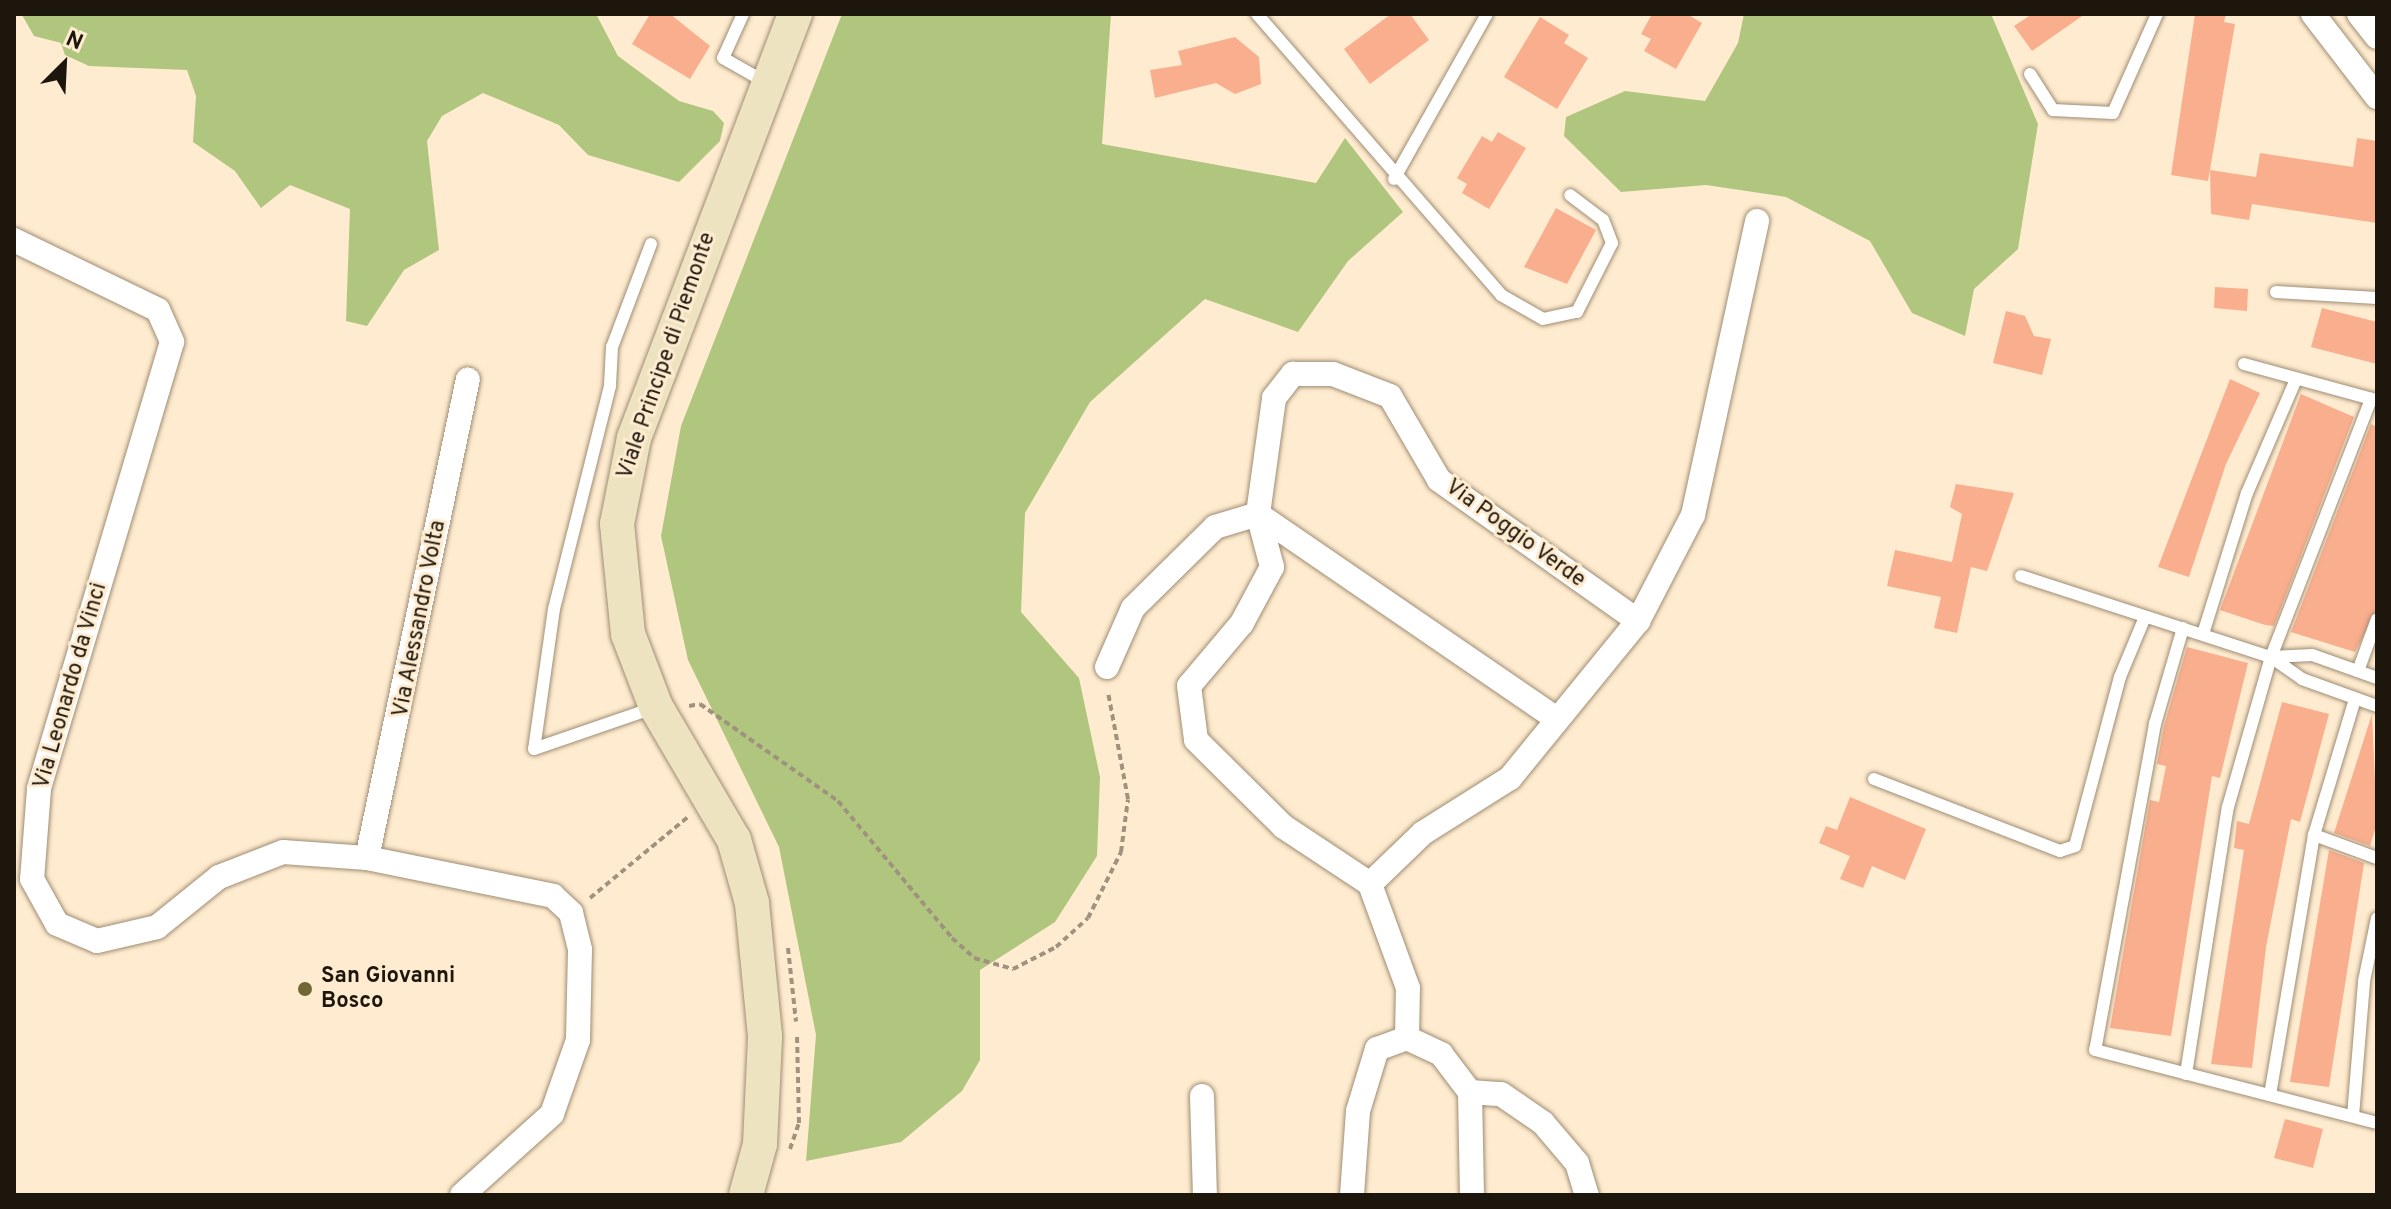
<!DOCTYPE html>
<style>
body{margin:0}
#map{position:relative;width:2391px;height:1209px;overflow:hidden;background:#ffecd0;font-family:Overpass,sans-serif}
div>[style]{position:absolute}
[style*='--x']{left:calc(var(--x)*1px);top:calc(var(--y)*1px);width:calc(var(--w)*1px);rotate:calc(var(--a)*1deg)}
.forest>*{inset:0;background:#b0c67e}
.building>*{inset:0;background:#f9ae8e}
.path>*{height:4px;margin-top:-2px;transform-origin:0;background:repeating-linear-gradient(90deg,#a0927e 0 6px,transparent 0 10px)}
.roads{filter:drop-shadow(0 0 2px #9f8d74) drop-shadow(0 0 2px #9f8d74)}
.lane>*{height:12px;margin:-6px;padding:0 6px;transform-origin:6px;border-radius:6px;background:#fff}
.street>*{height:24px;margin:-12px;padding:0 12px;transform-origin:12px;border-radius:12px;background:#fff}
.secondary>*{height:34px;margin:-17px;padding:0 17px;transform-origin:17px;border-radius:17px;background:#eee3c1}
.dots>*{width:22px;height:22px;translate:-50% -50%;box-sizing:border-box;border:4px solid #ffecd0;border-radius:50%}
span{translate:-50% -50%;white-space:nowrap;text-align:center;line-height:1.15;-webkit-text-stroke:6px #ffecd0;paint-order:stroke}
.street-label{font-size:22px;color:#1c160c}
.poi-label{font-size:22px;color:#1c160c;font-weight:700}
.left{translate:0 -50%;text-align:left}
.frame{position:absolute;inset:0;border:16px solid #1c160c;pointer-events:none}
.north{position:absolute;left:24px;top:24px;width:80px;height:80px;-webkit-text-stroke:6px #ffecd0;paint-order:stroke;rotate:24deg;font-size:22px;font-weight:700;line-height:32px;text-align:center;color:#1c160c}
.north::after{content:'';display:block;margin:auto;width:28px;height:36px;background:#1c160c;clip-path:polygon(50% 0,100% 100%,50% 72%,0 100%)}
</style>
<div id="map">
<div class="forest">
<i style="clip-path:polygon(596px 14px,618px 56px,679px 101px,713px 111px,724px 123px,720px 141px,679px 182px,588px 155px,559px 125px,483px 93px,442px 116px,427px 141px,439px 250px,404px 270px,367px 326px,346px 321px,350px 209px,290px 185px,261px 208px,235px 171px,193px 142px,196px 96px,187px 70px,89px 66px,65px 55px,61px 43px,34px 36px,22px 15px)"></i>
<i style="clip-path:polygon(842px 14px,1111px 14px,1102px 144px,1316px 183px,1345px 138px,1403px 212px,1348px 261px,1298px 332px,1205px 299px,1090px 402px,1025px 513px,1021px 612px,1079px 678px,1100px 777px,1097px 856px,1055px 922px,980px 970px,980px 1060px,962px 1091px,901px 1142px,806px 1161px,816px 1035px,779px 847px,688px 660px,661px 536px,681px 426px)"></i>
<i style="clip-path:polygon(1744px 14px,1991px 14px,2038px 124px,2018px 249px,1974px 289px,1965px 336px,1912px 313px,1870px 241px,1786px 197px,1706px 185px,1621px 192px,1564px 136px,1566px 117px,1625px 91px,1705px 101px,1738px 43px)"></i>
</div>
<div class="building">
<i style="clip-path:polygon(650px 14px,670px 14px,710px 46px,690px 79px,632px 44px)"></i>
<i style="clip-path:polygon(1391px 14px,1410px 14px,1429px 40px,1370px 84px,1344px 49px)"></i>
<i style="clip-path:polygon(1652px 14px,1687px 14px,1702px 23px,1676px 69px,1644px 51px,1651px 39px,1641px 34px)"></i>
<i style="clip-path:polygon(2032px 14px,2085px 14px,2032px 51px,2014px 26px)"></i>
<i style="clip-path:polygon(2195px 14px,2226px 14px,2224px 22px,2235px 24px,2208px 181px,2171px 175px)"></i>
<i style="clip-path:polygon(1540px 17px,1569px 35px,1564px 43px,1588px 58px,1557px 109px,1504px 77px)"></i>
<i style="clip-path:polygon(1235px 37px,1259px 57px,1261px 84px,1235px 94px,1216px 83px,1155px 98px,1150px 70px,1182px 65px,1178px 51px)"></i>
<i style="clip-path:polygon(1498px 132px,1526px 148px,1489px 209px,1462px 193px,1467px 184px,1457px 178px,1482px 136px,1492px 142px)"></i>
<i style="clip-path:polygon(2357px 138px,2377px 141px,2377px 223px,2252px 204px,2249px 220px,2211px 214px,2210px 170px,2256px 177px,2260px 153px,2353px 167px)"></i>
<i style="clip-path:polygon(1556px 208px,1596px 230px,1567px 284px,1524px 267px)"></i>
<i style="clip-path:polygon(2215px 287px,2248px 289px,2247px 311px,2214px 308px)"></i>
<i style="clip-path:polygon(2322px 308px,2377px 322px,2377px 364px,2311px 347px)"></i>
<i style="clip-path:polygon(2006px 311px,2025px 316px,2034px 336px,2051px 339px,2042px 375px,1993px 363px)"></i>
<i style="clip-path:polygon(2230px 379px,2260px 393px,2226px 464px,2189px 577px,2158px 567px)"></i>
<i style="clip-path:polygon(2301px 394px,2354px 417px,2274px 626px,2265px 625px,2220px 610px)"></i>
<i style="clip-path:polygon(2371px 424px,2377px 427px,2377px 610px,2355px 652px,2291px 632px)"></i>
<i style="clip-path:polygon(1956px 484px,2014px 493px,1987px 571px,1971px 567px,1957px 633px,1934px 628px,1941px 597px,1887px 586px,1895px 550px,1952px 562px,1962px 514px,1950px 507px)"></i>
<i style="clip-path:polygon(2187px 647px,2248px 663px,2220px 778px,2212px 776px,2171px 1036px,2110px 1028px,2150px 800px,2159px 802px,2166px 766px,2157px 764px,2164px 726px)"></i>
<i style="clip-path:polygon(2282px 702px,2329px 714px,2300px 822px,2291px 819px,2266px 947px,2252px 1068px,2211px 1064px,2244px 850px,2234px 848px,2237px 821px,2249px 824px)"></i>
<i style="clip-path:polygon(2372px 714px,2377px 823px,2370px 846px,2334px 833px)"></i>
<i style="clip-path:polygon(1850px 797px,1926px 829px,1905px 880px,1872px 866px,1863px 888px,1840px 879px,1850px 856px,1819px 843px,1826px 826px,1837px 830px)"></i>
<i style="clip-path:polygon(2329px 850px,2364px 863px,2329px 1087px,2290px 1082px)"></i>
<i style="clip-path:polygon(2285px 1119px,2323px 1129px,2313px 1168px,2274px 1158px)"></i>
</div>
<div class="path">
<i style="--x:689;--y:706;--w:11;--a:-10"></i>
<i style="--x:700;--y:704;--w:169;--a:35.1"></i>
<i style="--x:838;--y:801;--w:178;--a:50.2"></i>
<i style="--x:952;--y:938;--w:30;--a:42"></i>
<i style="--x:974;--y:958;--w:41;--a:15.8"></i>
<i style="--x:1013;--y:969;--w:48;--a:-27.1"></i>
<i style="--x:1056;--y:947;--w:43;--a:-42.2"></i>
<i style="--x:1088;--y:918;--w:74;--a:-63.4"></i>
<i style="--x:1121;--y:852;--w:53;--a:-82.5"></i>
<i style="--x:1128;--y:799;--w:109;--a:-100.6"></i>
<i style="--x:590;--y:898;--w:127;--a:-39.6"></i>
<i style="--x:788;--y:948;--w:74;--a:83.8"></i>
<i style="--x:790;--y:1149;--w:28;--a:-71"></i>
<i style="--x:799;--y:1123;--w:88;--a:-91.3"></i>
</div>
<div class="roads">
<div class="lane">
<i style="--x:743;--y:14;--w:48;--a:114.4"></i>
<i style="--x:723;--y:58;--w:48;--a:29.7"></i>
<i style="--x:1257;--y:14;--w:372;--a:49"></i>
<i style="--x:1501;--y:295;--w:48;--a:29.7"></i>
<i style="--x:1543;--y:319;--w:35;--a:-12"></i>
<i style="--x:1577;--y:312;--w:77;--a:-63.1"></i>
<i style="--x:1612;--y:243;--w:25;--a:-111"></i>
<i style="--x:1603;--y:220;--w:41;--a:-142.9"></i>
<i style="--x:2030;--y:74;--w:43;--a:57.4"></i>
<i style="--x:2053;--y:110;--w:60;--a:2.9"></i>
<i style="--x:2113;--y:113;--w:108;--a:-66"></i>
<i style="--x:1394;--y:179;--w:189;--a:-60.6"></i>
<i style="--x:651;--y:244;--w:110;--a:110.7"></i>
<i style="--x:612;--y:347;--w:39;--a:93"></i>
<i style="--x:610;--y:386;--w:230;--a:104.1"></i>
<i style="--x:554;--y:609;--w:141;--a:98.1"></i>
<i style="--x:534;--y:749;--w:126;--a:-19"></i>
<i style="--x:2276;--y:292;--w:101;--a:3.4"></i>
<i style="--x:2244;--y:364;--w:137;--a:15.3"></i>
<i style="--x:2021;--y:576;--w:263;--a:18"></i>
<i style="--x:2183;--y:628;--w:100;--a:106.3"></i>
<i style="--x:2155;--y:724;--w:331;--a:100.4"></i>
<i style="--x:2095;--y:1050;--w:291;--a:14.5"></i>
<i style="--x:2203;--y:634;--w:148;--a:-72.7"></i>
<i style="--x:2247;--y:493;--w:124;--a:-66.7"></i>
<i style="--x:2358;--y:671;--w:55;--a:-69.9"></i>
<i style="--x:2377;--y:678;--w:69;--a:-160.5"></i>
<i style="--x:2312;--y:655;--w:41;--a:177.2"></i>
<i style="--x:2271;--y:657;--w:38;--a:35"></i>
<i style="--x:2302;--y:679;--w:80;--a:19.8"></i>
<i style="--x:1874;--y:779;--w:199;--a:21.2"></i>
<i style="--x:2060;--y:851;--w:16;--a:-18"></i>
<i style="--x:2075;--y:846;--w:175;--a:-75.1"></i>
<i style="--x:2120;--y:677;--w:65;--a:-67.4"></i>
<i style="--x:2314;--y:835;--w:67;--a:20.1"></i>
<i style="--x:2186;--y:1074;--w:270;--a:-81.1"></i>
<i style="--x:2228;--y:807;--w:156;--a:-74"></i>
<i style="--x:2271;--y:657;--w:277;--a:-68.8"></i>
<i style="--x:2270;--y:1095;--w:264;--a:-80.4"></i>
<i style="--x:2314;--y:835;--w:142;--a:-73.2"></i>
<i style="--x:2353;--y:1116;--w:135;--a:-85.3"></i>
<i style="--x:2364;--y:981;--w:64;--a:-78.3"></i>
</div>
<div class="street">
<i style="--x:2313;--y:14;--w:105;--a:52.4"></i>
<i style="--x:2359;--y:14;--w:29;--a:52"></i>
<i style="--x:14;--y:240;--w:160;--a:25.9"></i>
<i style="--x:158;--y:310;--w:35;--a:66"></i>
<i style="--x:172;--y:342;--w:466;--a:106.6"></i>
<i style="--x:39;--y:789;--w:90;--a:94.4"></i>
<i style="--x:32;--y:879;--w:51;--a:60.9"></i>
<i style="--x:57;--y:924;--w:43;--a:23"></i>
<i style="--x:97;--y:941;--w:62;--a:-13.1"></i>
<i style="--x:157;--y:927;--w:80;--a:-38.9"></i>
<i style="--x:219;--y:877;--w:69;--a:-21.3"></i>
<i style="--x:283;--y:852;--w:84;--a:4.1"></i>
<i style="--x:367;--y:858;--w:190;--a:11.5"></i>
<i style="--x:553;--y:896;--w:25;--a:43"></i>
<i style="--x:571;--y:913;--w:38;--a:76"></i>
<i style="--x:580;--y:950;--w:90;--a:91.3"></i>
<i style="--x:578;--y:1040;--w:78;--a:109.4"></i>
<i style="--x:552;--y:1114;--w:121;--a:138"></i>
<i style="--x:1107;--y:667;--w:64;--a:-66.2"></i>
<i style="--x:1133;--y:608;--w:115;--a:-44.6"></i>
<i style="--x:1215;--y:527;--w:45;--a:-16.8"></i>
<i style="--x:1258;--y:514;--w:55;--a:75.2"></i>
<i style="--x:1272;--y:567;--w:64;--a:118.2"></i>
<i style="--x:1242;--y:623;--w:82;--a:130.1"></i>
<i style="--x:1189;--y:686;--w:54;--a:82.6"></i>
<i style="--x:1196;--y:740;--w:124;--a:44.7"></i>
<i style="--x:1284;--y:827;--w:103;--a:33.5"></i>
<i style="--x:1554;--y:717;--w:359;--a:-145.6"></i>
<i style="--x:1258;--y:514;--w:117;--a:-82.1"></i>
<i style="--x:1274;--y:398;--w:31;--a:-52"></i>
<i style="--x:1293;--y:374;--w:40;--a:0"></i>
<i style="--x:1333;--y:374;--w:61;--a:21.1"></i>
<i style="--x:1390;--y:396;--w:97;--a:59.7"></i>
<i style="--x:1439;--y:480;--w:244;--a:35.3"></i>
<i style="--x:367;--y:858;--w:489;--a:-78.1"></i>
<i style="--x:1407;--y:1038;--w:50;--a:-88.9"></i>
<i style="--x:1408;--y:988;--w:111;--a:-110.1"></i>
<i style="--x:1370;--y:884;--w:74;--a:-43.9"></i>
<i style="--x:1423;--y:833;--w:103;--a:-32.3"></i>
<i style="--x:1510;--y:778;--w:203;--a:-50.8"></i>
<i style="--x:1638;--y:621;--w:119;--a:-62.6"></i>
<i style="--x:1693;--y:515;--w:301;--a:-77.7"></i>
<i style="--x:1470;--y:1092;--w:103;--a:88.9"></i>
<i style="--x:1202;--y:1096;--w:99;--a:88.3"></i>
<i style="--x:1352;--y:1195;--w:84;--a:-85.9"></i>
<i style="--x:1358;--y:1111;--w:65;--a:-73"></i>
<i style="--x:1377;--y:1049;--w:32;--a:-20"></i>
<i style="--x:1407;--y:1038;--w:38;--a:25"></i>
<i style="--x:1441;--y:1054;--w:48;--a:52.7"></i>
<i style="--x:1470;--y:1092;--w:31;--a:4"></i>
<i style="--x:1501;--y:1094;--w:51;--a:34.6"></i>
<i style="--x:1543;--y:1123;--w:52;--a:49.6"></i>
<i style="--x:1577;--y:1163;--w:34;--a:73"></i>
</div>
<div class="secondary">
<i style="--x:746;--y:1195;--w:53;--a:-74.6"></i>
<i style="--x:760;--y:1144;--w:108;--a:-87.3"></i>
<i style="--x:765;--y:1036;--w:134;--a:-95.6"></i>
<i style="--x:752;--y:903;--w:66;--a:-105.9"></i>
<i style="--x:734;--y:840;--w:154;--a:-120.4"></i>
<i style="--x:656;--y:707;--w:78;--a:-111"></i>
<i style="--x:628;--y:634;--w:111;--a:-95.7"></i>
<i style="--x:617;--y:524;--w:88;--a:-78.8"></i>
<i style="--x:634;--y:438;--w:454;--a:-69.2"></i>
</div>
</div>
<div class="dots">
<i style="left:305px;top:989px;background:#716734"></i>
</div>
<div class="street-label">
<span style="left:667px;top:356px;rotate:-71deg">Viale Principe di Piemonte</span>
<span style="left:1515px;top:534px;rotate:36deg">Via Poggio Verde</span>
<span style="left:420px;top:619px;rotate:-79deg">Via Alessandro Volta</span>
<span style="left:71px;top:686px;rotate:-74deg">Via Leonardo da Vinci</span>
</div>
<div class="poi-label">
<span class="left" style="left:321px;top:989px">San Giovanni<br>Bosco</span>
</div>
<div class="frame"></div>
<div class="north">N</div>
</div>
